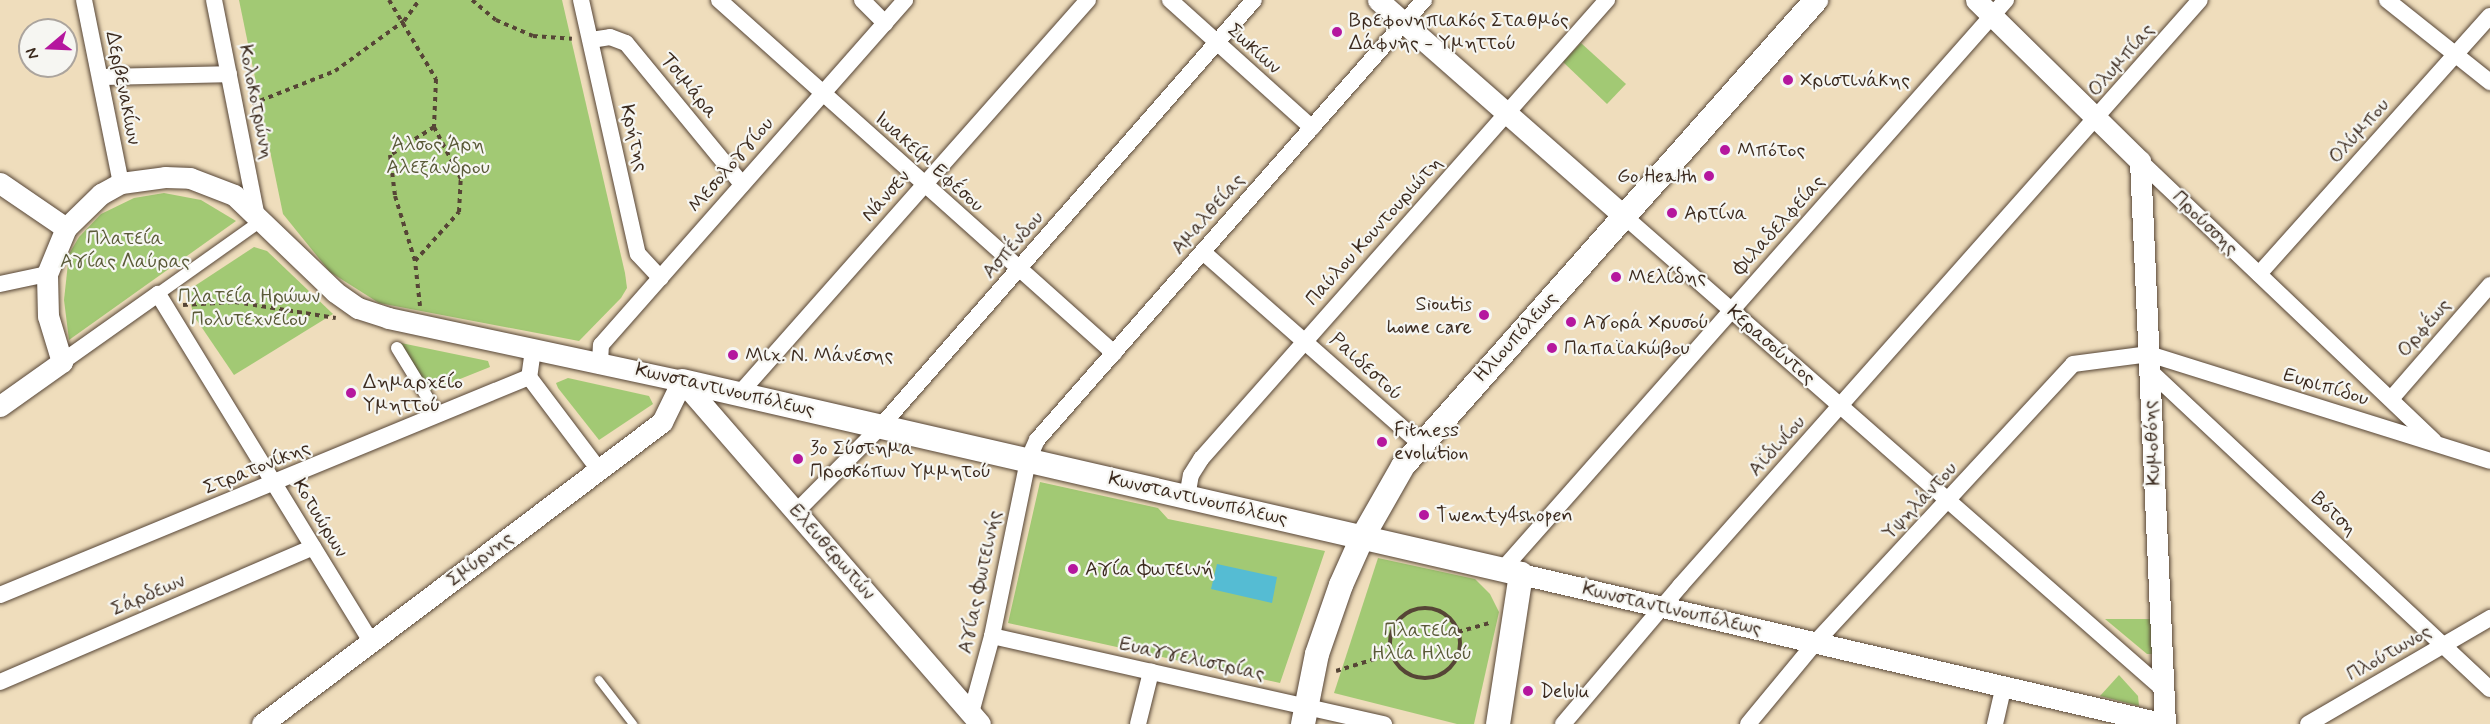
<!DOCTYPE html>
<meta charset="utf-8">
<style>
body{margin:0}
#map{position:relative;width:2490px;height:724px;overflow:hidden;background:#efddbc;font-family:Mynerve,sans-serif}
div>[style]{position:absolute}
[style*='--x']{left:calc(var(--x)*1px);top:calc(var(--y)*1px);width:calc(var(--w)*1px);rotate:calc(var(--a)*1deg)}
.green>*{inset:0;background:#a2c974}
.water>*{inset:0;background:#55bcd3}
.path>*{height:4px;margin-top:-2px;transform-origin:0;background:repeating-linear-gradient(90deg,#564536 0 4.5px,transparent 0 9px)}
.path>.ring{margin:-2px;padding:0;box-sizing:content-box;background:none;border:4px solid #564536;border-radius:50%}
.roads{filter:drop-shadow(0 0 2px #564536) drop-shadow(0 0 2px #564536)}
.service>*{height:8px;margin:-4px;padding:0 4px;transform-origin:4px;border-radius:4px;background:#fff}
.pedestrian>*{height:12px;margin:-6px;padding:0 6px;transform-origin:6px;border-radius:6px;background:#fff}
.minor>*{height:16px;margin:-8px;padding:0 8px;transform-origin:8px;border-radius:8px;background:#fff}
.tertiary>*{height:21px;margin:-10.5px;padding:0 10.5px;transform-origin:10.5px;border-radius:10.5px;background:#fff}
.secondary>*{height:24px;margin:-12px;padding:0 12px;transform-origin:12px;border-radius:12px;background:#fff}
.dots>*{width:16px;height:16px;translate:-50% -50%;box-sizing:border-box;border:3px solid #f6f6f2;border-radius:50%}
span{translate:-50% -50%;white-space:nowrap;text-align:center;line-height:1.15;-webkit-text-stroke:4.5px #f6f6f2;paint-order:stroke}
.poi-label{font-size:20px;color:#3b2a1e}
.left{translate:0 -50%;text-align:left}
.right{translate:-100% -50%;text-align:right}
.street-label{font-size:20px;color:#3b2a1e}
.park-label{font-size:20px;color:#5a5a38}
.north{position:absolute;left:18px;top:18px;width:60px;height:60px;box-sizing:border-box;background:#f6f6f2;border:2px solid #aba49d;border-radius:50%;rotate:251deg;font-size:16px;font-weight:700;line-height:24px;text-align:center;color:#3b2a1e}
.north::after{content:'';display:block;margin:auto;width:21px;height:27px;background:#b5179e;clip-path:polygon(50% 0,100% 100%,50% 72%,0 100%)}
</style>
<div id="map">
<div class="green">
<i style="clip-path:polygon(239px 0,562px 0,625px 273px,627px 288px,621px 298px,579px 341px,379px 303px,330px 272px,283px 214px)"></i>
<i style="clip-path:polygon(1581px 43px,1626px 84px,1607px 104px,1563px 62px)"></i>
<i style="clip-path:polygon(164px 193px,201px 200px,236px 221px,69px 340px,64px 300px,69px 254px,79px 237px,101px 214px,134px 198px)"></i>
<i style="clip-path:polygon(254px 247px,267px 251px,333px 314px,234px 375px,194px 316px,187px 291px)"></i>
<i style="clip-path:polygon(401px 343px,488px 361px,490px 367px,430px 391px)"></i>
<i style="clip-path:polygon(568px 378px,649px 396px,653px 404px,599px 440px,558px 388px,556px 383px)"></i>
<i style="clip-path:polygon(1040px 482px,1158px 508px,1168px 519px,1325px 551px,1280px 683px,1008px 623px)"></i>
<i style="clip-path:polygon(1378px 558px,1475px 579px,1490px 594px,1499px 612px,1474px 724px,1457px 724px,1334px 693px)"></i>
<i style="clip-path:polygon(2105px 619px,2151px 619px,2154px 654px,2147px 654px)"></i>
<i style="clip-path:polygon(2119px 675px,2138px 696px,2139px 706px,2100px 696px)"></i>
</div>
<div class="water">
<i style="clip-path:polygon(1217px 564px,1277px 577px,1272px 603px,1211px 589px)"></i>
</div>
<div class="path">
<i style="--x:389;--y:0;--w:92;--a:59.3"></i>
<i style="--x:436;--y:79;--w:48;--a:92.4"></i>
<i style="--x:434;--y:127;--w:52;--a:147.5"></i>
<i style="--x:390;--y:155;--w:41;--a:83"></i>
<i style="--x:395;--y:196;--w:68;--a:72.9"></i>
<i style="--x:472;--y:0;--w:31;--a:40"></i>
<i style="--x:496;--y:20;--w:40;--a:23.4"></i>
<i style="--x:533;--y:36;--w:39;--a:4"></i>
<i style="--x:252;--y:104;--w:89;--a:-21.7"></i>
<i style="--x:335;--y:71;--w:85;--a:-35.9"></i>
<i style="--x:404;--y:21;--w:26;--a:-54"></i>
<i style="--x:183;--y:305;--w:52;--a:-3.3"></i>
<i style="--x:235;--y:302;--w:102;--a:9"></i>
<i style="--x:420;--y:306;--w:45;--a:-96.3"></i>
<i style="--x:415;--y:261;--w:66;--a:-48.1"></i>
<i style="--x:459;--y:212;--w:33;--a:-87"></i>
<i style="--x:461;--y:179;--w:59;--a:-117.4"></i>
<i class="ring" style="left:1390px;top:608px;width:66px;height:66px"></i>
<i style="--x:1458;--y:632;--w:35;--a:-16"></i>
<i style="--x:1336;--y:671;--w:58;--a:-17.2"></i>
</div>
<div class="roads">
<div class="service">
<i style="--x:599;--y:680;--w:56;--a:52.3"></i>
</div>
<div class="pedestrian">
<i style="--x:158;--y:294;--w:128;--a:-35.4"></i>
<i style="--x:397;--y:348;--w:79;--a:58.5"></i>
</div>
<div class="minor">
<i style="--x:84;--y:0;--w:187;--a:78.6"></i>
<i style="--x:214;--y:0;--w:217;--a:78.8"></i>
<i style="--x:581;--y:0;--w:260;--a:77.4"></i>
<i style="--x:638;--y:254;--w:33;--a:47"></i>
<i style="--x:719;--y:0;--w:530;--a:41.79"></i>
<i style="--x:862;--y:0;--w:33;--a:45"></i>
<i style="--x:1170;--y:0;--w:191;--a:42"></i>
<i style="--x:2387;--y:0;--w:132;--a:38.5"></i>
<i style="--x:591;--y:40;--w:19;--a:-9"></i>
<i style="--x:610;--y:37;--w:17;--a:21"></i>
<i style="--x:626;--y:43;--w:183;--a:50.6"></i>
<i style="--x:100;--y:77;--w:129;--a:-1.3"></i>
<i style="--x:2140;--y:161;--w:406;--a:43.6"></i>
<i style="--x:1624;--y:216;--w:719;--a:41.28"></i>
<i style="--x:1203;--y:252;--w:289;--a:41.4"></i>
<i style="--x:2259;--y:274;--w:346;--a:-48.2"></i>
<i style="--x:0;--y:284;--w:48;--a:-12"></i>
<i style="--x:533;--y:350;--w:27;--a:98"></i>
<i style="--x:529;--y:377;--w:116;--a:53"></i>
<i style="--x:62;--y:362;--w:118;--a:-35.3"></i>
<i style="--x:158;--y:294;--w:408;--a:58.5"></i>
<i style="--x:600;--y:363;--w:18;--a:-87"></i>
<i style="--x:601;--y:345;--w:460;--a:-48.6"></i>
<i style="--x:2149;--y:370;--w:467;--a:43.1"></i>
<i style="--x:740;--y:393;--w:525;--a:-48.48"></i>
<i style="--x:2391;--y:399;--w:151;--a:-49"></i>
<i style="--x:1187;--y:497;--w:22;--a:-80"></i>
<i style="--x:1191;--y:475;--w:19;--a:-58"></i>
<i style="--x:1201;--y:459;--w:613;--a:-48.51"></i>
<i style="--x:797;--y:511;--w:120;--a:-45.3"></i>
<i style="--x:881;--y:426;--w:566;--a:-48.8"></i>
<i style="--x:1502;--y:570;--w:761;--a:-48.52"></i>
<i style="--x:0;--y:595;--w:572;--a:-22.4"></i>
<i style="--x:992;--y:636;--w:402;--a:12.7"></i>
<i style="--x:0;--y:682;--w:341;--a:-23.3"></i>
<i style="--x:971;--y:713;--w:80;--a:-74.7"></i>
<i style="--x:992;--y:636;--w:180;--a:-78.4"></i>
<i style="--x:1028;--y:460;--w:22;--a:-66"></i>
<i style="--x:1037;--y:440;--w:586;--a:-48.67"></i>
<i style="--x:1138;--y:724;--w:54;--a:-76"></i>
<i style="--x:1563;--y:724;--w:181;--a:-49.7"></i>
<i style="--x:1680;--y:586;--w:783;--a:-48.42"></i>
<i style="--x:1748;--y:724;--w:105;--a:-50.4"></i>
<i style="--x:1815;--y:643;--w:380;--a:-47.2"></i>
<i style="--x:2073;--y:364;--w:77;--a:-7.5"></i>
<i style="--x:2149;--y:354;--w:357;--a:17.4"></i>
<i style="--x:1995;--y:724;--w:39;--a:-77"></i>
<i style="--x:2308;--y:724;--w:211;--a:-30.2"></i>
</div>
<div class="tertiary">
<i style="--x:1378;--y:0;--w:327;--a:41.3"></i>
<i style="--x:1976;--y:0;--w:230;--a:44.5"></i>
<i style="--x:2140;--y:161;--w:564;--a:87.46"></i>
<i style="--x:0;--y:183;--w:80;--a:34.3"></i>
<i style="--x:682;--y:381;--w:454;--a:49"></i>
<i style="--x:0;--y:406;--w:76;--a:-35.4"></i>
<i style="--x:62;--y:362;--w:48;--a:-106.9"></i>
<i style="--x:48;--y:316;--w:42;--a:-91.4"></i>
<i style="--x:47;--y:274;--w:50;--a:-67.6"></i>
<i style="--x:66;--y:228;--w:49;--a:-44.2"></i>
<i style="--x:101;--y:194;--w:23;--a:-29"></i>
<i style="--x:121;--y:183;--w:44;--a:-7.8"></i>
<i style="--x:165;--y:177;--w:25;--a:2"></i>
<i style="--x:190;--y:178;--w:47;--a:21.1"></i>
<i style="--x:234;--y:195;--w:140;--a:43.8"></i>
<i style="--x:335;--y:292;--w:28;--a:35"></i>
<i style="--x:358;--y:308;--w:32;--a:18"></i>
<i style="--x:388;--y:318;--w:301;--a:12.1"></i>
<i style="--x:1521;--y:574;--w:661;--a:13.11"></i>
<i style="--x:262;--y:724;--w:501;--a:-37.05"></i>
<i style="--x:662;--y:422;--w:46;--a:-64"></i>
</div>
<div class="secondary">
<i style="--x:682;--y:381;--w:861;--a:12.95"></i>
<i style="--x:1521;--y:574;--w:152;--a:98.7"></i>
<i style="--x:1303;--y:724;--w:71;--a:-78.7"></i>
<i style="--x:1317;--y:654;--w:73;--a:-70.8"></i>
<i style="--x:1341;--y:585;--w:51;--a:-65.9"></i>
<i style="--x:1362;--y:538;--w:83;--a:-60.3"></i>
<i style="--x:1403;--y:466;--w:623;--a:-48.45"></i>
</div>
</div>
<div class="dots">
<i style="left:1337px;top:32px;background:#b5179e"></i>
<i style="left:1788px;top:80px;background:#b5179e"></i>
<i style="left:1725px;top:150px;background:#b5179e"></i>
<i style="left:1709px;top:176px;background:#b5179e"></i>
<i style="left:1672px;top:213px;background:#b5179e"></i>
<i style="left:1616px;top:277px;background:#b5179e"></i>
<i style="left:1484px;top:315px;background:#b5179e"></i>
<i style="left:1571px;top:322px;background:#b5179e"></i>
<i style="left:1552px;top:348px;background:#b5179e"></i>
<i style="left:733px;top:355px;background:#b5179e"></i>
<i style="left:351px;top:393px;background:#b5179e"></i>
<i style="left:1382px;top:442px;background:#b5179e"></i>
<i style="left:798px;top:459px;background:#b5179e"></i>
<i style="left:1424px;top:515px;background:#b5179e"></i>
<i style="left:1073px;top:569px;background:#b5179e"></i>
<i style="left:1528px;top:691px;background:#b5179e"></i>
</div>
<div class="poi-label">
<span class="left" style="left:1349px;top:32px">Βρεφονηπιακός Σταθμός<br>Δάφνης - Υμηττού</span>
<span class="left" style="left:1800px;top:80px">Χριστινάκης</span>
<span class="left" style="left:1737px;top:150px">Μπότος</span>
<span class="right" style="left:1697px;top:176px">Go Health</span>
<span class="left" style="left:1684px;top:213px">Αρτίνα</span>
<span class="left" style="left:1628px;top:277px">Μελίδης</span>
<span class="right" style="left:1472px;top:316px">Sioutis<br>home care</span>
<span class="left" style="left:1583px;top:322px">Αγορά Χρυσού</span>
<span class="left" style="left:1564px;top:348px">Παπαϊακώβου</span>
<span class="left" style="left:745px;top:355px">Μιχ. Ν. Μάνεσης</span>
<span class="left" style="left:363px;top:394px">Δημαρχείο<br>Υμηττού</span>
<span class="left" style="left:1394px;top:442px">Fitness<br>evolution</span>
<span class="left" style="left:810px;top:460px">3o Σύστημα<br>Προσκόπων Υμμητού</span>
<span class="left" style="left:1436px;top:515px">Twenty4shopen</span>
<span class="left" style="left:1085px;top:569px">Αγία Φωτεινή</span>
<span class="left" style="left:1540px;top:691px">Delulu</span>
</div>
<div class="street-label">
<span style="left:1254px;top:49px;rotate:42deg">Σωκίων</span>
<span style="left:2121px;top:60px;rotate:-49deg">Ολυμπίας</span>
<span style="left:689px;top:86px;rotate:51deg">Τσιμάρα</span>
<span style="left:123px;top:88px;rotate:79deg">Δερβενακίων</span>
<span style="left:256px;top:102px;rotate:79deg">Κολοκοτρώνη</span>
<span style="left:2359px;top:131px;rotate:-48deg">Ολύμπου</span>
<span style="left:634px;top:138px;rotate:77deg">Κρήτης</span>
<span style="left:929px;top:162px;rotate:42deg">Ιωακείμ Εφέσου</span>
<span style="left:731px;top:165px;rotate:-49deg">Μεσολογγίου</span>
<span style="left:886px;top:196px;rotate:-48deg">Νάνσεν</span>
<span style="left:1208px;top:214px;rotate:-49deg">Αμαλθείας</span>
<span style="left:2205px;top:223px;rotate:44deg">Προύσσης</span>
<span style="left:1779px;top:225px;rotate:-48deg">Φιλαδελφείας</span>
<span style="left:1374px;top:231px;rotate:-48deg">Παύλου Κουντουριώτη</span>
<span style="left:1013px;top:245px;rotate:-49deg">Ασπένδου</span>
<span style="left:2424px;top:328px;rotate:-49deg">Ορφέως</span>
<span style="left:1516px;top:337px;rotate:-48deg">Ηλιουπόλεως</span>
<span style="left:1771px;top:345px;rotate:41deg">Κερασούντος</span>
<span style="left:1366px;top:367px;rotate:42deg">Ραιδεστού</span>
<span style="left:2326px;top:387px;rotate:17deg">Ευριπίδου</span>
<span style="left:725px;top:390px;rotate:13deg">Κωνσταντινουπόλεως</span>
<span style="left:2152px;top:443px;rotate:-93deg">Κυμοθόης</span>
<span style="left:1777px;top:446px;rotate:-48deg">Αϊδινίου</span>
<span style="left:257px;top:468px;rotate:-22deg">Στρατονίκης</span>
<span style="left:1198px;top:499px;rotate:13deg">Κωνσταντινουπόλεως</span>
<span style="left:1920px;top:501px;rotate:-47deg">Υψηλάντου</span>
<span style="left:2334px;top:514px;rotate:43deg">Βότση</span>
<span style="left:320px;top:518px;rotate:59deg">Κοτυώρων</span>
<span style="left:832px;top:552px;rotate:49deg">Ελευθερωτών</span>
<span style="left:480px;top:559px;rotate:-37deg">Σμύρνης</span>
<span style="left:980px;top:582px;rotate:-78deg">Αγίας Φωτεινής</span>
<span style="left:148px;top:595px;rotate:-23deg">Σάρδεων</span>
<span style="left:1672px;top:609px;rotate:13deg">Κωνσταντινουπόλεως</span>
<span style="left:2389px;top:653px;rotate:-30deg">Πλούτωνος</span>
<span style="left:1192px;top:659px;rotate:12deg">Ευαγγελιστρίας</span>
</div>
<div class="park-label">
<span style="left:438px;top:156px">Άλσος Άρη<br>Αλεξάνδρου</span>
<span style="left:125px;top:250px">Πλατεία<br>Αγίας Λαύρας</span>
<span style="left:249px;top:308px">Πλατεία Ηρώων<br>Πολυτεχνείου</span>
<span style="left:1422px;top:642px">Πλατεία<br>Ηλία Ηλιού</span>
</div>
<div class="north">N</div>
</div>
